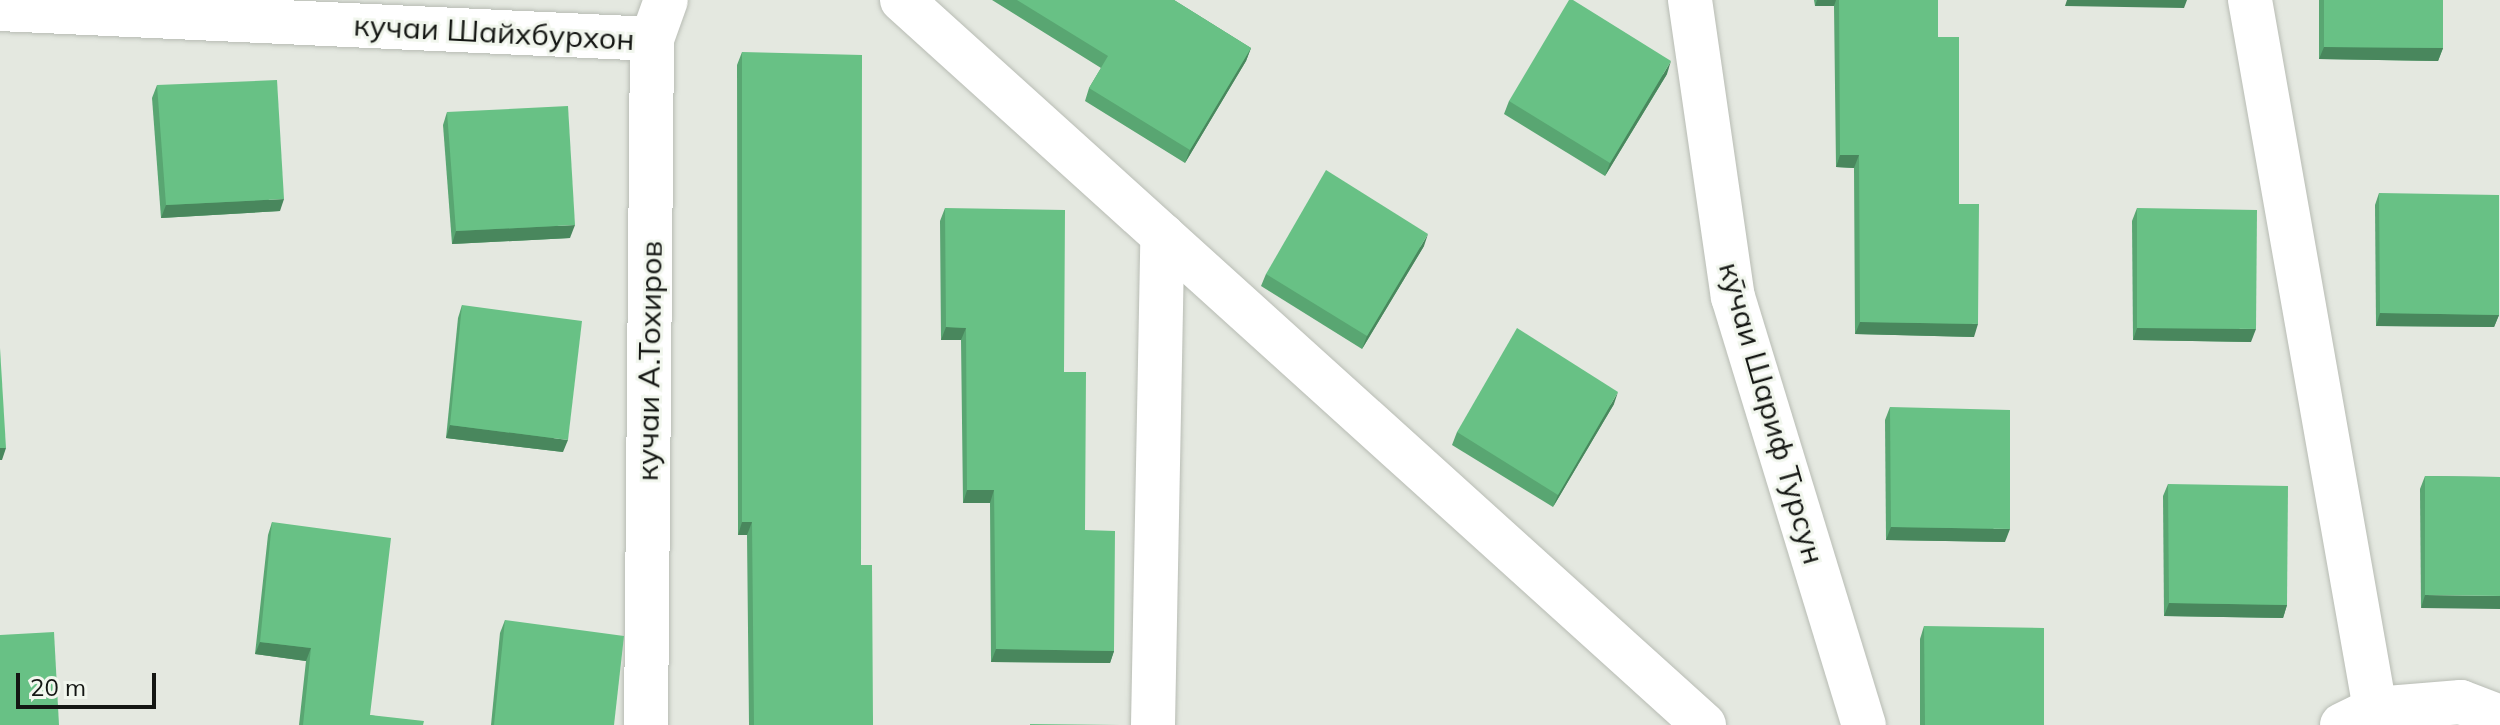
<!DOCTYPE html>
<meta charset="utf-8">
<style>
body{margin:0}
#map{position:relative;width:2500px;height:725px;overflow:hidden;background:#e4e8e0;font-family:Mulish,sans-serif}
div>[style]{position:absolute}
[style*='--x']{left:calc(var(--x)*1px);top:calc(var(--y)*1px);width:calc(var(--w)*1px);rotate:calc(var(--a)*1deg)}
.roads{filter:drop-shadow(0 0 2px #b8bcb4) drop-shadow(0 0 2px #b8bcb4)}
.minor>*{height:44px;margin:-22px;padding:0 22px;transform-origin:22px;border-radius:22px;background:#fff}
.wall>*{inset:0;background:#59a672}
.shaded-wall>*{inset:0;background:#49875d}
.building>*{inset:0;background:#68c185}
span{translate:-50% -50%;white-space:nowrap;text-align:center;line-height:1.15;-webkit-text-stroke:6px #f1f6ed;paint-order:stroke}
.street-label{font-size:30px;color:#141613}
.scale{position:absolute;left:16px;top:673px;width:140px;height:36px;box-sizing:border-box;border:4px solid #141613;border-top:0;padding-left:10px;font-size:24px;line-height:28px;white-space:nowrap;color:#141613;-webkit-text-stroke:6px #f1f6ed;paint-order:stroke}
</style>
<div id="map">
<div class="roads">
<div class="minor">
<i style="--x:902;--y:0;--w:1081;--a:42.11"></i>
<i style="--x:1690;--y:0;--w:300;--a:81.8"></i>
<i style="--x:1733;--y:297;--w:448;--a:73"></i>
<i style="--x:2250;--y:0;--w:720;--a:80"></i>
<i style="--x:0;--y:9;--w:653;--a:2.63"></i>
<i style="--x:646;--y:725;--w:686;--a:-89.5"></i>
<i style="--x:652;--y:39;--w:41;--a:-70.3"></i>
<i style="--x:1153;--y:725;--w:490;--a:-88.9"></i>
<i style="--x:2342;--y:725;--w:37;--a:-26"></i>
<i style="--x:2375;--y:709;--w:86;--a:-4.7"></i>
<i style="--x:2461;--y:702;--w:42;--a:21"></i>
</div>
</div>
<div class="wall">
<i style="clip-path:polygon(992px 0,1174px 0,1251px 48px,1246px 61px,1185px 163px,1085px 101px,1089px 88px,1101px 68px)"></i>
<i style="clip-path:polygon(1814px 0,1938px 0,1938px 37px,1959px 204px,1974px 337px,1855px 334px,1854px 168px,1836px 167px,1834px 6px,1815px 6px)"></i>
<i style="clip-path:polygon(2319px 0,2443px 0,2443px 48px,2438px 61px,2319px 59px)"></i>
<i style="clip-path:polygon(742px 52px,861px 565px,873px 725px,749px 725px,747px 535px,738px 535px,737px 65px)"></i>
<i style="clip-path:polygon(1667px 74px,1605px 176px,1504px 114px,1509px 101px)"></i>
<i style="clip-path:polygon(157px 85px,280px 211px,161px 218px,152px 98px)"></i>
<i style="clip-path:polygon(447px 112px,570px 238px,452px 244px,443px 125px)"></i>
<i style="clip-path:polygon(2379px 193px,2499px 315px,2494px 327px,2376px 326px,2375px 205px)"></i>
<i style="clip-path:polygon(945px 208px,1064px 372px,1085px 530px,1114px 651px,1110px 663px,991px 662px,990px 503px,963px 503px,961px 340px,941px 340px,940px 221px)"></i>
<i style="clip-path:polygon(2137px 208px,2251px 342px,2133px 340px,2132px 221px)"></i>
<i style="clip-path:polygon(1424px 246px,1362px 349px,1261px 286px,1266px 274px)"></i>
<i style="clip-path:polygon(462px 305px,563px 452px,446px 438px,458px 318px)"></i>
<i style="clip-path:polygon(1614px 404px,1553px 507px,1452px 445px,1457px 432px)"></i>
<i style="clip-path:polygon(1890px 407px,2005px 542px,1886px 540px,1885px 420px)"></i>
<i style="clip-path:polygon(2425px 476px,2500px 477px,2421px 608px,2420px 489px)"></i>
<i style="clip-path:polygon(2168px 484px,2287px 605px,2283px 618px,2164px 616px,2163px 496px)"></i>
<i style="clip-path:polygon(272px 522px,370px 715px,423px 725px,299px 725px,306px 661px,255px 654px,268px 535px)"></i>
<i style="clip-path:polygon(505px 620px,614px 725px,491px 725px,500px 633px)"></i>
<i style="clip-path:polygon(1924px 626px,2044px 725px,1920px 725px,1920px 639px)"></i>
</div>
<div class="shaded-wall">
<i style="clip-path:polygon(1817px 0,1836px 0,1834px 6px,1815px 6px)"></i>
<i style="clip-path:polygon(2067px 0,2187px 0,2184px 8px,2065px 6px)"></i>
<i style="clip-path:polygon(2324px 47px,2443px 48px,2438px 61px,2319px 59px)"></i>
<i style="clip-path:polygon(1251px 48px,1246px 61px,1185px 163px,1190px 150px)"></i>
<i style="clip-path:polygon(1671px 61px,1667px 74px,1605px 176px,1610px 163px)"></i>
<i style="clip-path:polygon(1840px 155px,1859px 155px,1854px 168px,1836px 167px)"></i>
<i style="clip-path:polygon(284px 199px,280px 211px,161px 218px,166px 205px)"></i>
<i style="clip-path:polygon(575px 225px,570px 238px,452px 244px,456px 231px)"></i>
<i style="clip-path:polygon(1428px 234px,1424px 246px,1362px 349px,1367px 336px)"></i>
<i style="clip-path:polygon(2380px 313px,2499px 315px,2494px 327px,2376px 326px)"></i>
<i style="clip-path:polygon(1860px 322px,1978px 324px,1974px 337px,1855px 334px)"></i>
<i style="clip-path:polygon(946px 327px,966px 328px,961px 340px,941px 340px)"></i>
<i style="clip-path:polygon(2137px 328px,2256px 329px,2251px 342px,2133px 340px)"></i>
<i style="clip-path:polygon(1618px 392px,1614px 404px,1553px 507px,1558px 495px)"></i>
<i style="clip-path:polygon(450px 425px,568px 440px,563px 452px,446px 438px)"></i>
<i style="clip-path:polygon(0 448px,6px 448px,2px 460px,0 460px)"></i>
<i style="clip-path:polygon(967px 490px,994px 490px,990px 503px,963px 503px)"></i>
<i style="clip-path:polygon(742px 522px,752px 522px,747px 535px,738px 535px)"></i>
<i style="clip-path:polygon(1891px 527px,2010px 529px,2005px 542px,1886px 540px)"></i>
<i style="clip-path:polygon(2425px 595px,2500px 596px,2500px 609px,2421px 608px)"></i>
<i style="clip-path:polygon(2169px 603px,2287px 605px,2283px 618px,2164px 616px)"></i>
<i style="clip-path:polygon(260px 642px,311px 648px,306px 661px,255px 654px)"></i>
<i style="clip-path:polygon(996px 649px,1114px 651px,1110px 663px,991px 662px)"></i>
</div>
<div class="building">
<i style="clip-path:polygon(1017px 0,1174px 0,1251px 48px,1190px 150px,1089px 88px,1108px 56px)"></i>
<i style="clip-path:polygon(1569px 0,1573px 0,1671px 61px,1610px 163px,1509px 101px)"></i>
<i style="clip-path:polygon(1839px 0,1938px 0,1938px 37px,1959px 37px,1959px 204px,1979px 204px,1978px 324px,1860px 322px,1859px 155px,1840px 155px)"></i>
<i style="clip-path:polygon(2324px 0,2443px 0,2443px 48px,2324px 47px)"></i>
<i style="clip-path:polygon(742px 52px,862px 55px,861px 565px,872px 565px,873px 725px,754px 725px,752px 522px,742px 522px)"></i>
<i style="clip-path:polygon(277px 80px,284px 199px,166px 205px,157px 85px)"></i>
<i style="clip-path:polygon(568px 106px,575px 225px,456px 231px,447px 112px)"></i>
<i style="clip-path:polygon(1326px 170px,1428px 234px,1367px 336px,1266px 274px)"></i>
<i style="clip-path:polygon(2379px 193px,2499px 195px,2499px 315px,2380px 313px)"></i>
<i style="clip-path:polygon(945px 208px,1065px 210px,1064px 372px,1086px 372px,1085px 530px,1115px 531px,1114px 651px,996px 649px,994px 490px,967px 490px,966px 328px,946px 327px)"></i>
<i style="clip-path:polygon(2137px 208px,2257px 210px,2256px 329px,2137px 328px)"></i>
<i style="clip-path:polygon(462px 305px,582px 321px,568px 440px,450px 425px)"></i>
<i style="clip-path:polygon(1517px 328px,1618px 392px,1558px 495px,1457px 432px)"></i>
<i style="clip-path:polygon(0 348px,6px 448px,0 448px)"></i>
<i style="clip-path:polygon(1890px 407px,2010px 410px,2010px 529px,1891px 527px)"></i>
<i style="clip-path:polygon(2425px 476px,2500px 477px,2500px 596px,2425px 595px)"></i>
<i style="clip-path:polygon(2168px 484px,2288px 486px,2287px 605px,2169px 603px)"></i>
<i style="clip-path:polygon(272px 522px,391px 538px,370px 715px,424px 721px,423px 725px,303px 725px,311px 648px,260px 642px)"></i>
<i style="clip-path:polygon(505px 620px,624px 636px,614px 725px,494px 725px)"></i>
<i style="clip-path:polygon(1924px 626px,2044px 628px,2044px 725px,1925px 725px)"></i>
<i style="clip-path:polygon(54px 632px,59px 725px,0 725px,0 635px)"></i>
<i style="clip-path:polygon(1030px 724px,1120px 725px,1030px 725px)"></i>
</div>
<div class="street-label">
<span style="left:494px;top:32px;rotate:3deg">кучаи Шайхбурхон</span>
<span style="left:649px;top:361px;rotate:-89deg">кучаи А.Тохиров</span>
<span style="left:1772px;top:413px;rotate:74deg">кӯчаи Шариф Турсун</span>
</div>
<div class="scale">20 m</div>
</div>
